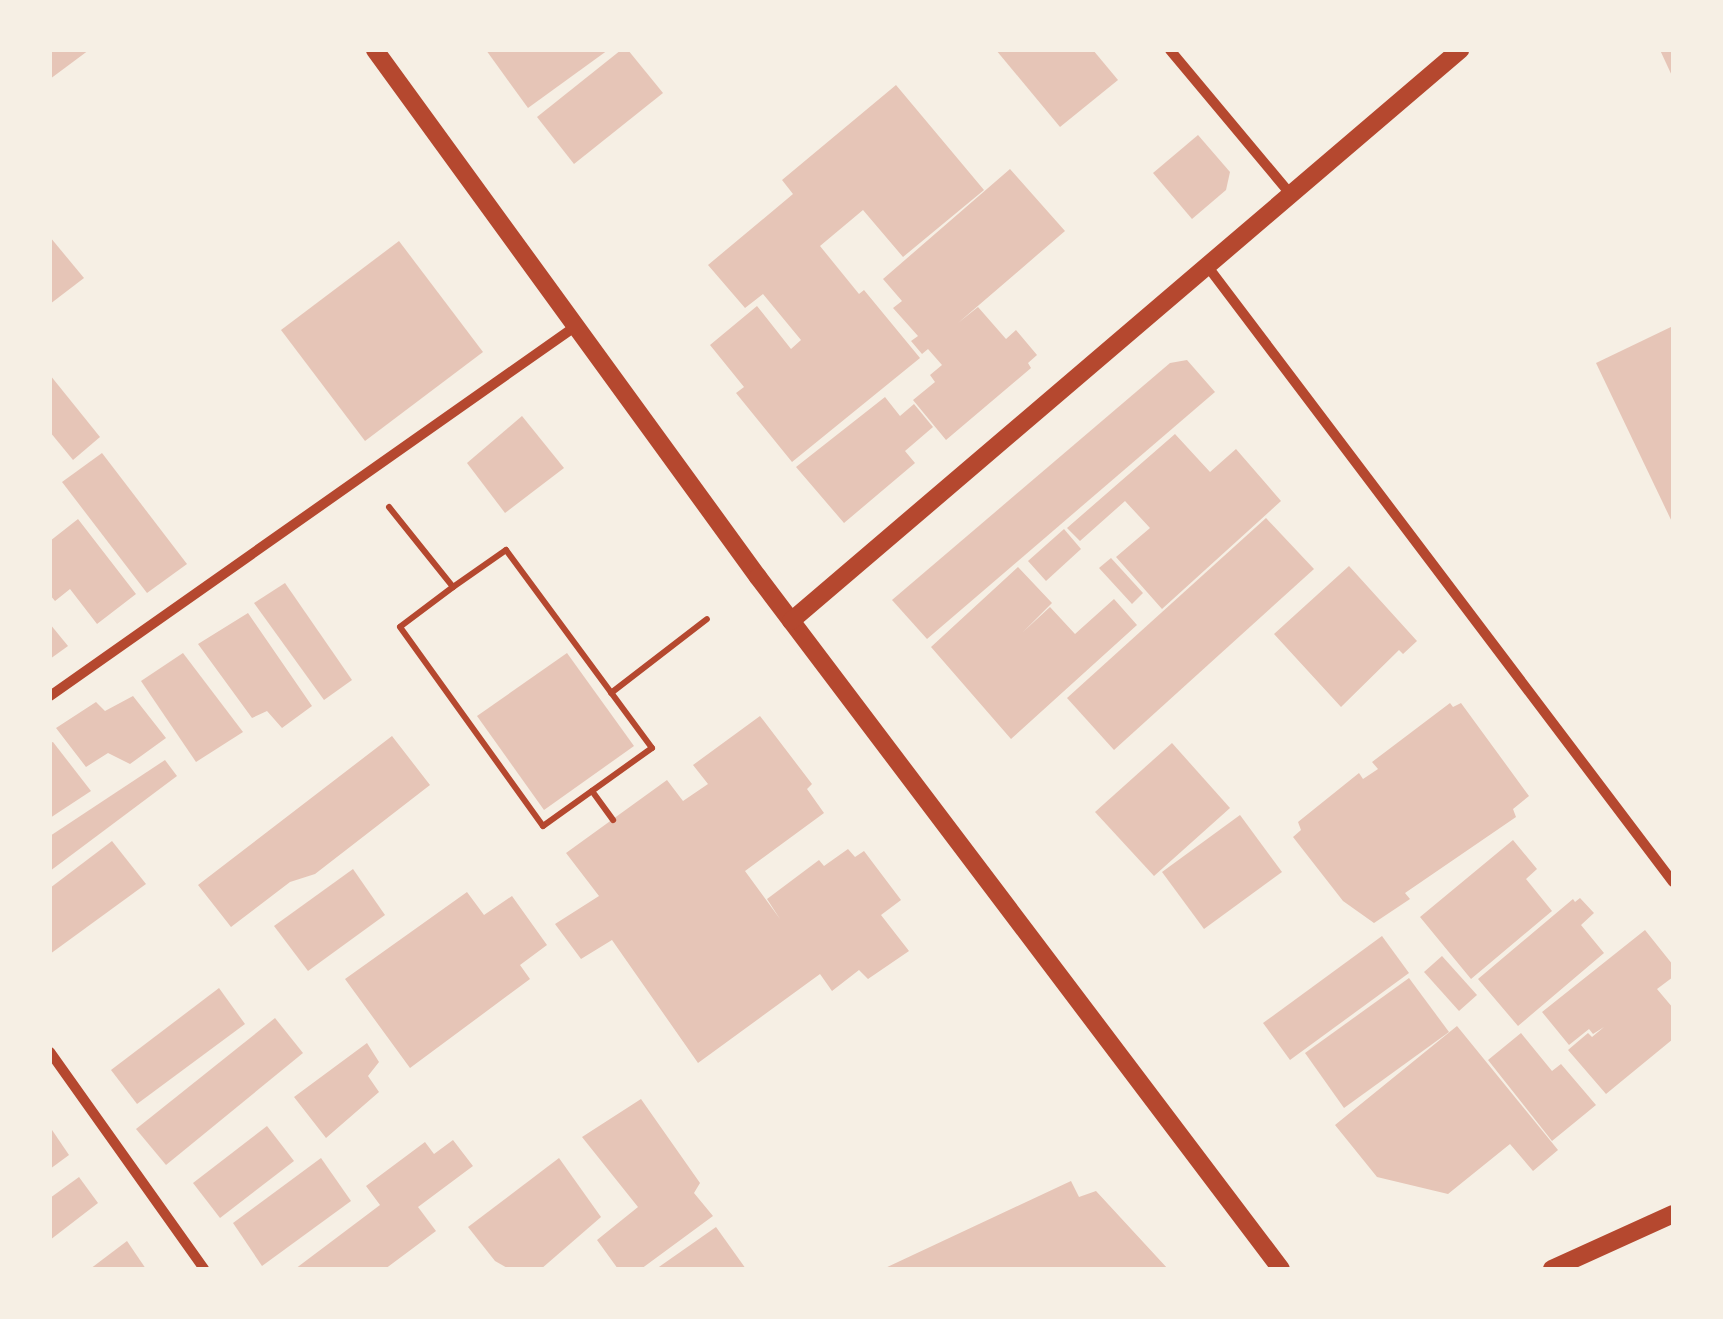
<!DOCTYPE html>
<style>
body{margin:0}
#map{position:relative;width:1723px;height:1319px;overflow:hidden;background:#f6efe4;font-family:"Exo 2",sans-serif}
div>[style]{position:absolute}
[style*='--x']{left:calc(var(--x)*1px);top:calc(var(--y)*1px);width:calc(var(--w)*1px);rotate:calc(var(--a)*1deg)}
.building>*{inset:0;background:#e6c5b7}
.path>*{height:6px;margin:-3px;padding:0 3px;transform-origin:3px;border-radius:3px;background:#b5482f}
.minor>*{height:10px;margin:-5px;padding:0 5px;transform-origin:5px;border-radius:5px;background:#b5482f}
.tertiary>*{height:18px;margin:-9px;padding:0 9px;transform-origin:9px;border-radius:9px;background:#b5482f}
span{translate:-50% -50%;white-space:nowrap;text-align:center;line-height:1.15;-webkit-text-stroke:10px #f6efe4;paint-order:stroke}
.frame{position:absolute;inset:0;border:52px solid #f6efe4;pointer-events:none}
</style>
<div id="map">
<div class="building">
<i style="clip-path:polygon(50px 50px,89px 50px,50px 79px)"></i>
<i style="clip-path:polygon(486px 50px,608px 50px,528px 108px)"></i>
<i style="clip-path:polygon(621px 50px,628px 50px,663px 93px,574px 164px,537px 117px)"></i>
<i style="clip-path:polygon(996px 50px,1093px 50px,1118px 80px,1060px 127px)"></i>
<i style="clip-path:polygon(1660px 50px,1673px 50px,1673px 78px)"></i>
<i style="clip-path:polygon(896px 85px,984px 190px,903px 257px,863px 210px,820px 246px,859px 294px,864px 290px,920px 358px,792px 462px,736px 393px,744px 387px,710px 345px,757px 306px,791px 349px,801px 340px,763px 294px,745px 308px,708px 265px,793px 194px,782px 180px)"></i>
<i style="clip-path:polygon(1198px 135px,1230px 172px,1226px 190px,1192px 219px,1153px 173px)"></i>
<i style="clip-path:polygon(1010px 169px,1065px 231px,958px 323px,978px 307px,1006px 339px,1016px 330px,1037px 355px,1028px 363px,1031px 368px,946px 440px,913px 400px,935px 382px,930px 375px,942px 365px,928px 349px,922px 354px,911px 341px,918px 336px,893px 308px,902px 301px,883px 279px)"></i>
<i style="clip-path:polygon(50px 237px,84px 278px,50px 304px)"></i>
<i style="clip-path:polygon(399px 241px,483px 352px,365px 441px,281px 330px)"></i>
<i style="clip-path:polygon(1673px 326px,1673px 524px,1596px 363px)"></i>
<i style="clip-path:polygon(1187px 360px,1215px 392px,927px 639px,892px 600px,1170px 363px)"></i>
<i style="clip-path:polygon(50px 375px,100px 437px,73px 460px,50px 432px)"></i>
<i style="clip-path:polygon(885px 397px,900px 416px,914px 404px,933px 427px,905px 451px,915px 463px,844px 523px,796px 467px)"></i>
<i style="clip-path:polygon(522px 416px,564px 468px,505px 513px,467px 463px)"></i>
<i style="clip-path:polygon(1175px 434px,1210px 472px,1236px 449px,1281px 501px,1162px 609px,1116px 557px,1150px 528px,1125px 501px,1080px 541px,1067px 528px)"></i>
<i style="clip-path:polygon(102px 453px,187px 564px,147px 593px,62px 482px)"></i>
<i style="clip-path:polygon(1266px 518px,1314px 569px,1114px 750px,1067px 698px)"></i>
<i style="clip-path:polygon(78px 519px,136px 594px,97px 624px,70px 589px,55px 601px,50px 595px,50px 541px)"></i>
<i style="clip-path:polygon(1064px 529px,1081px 549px,1046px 581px,1028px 561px)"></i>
<i style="clip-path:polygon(1111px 558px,1143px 593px,1132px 604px,1099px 568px)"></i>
<i style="clip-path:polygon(1349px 566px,1417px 641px,1403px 654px,1399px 650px,1341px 707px,1274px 634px)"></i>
<i style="clip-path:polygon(1018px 567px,1052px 603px,1023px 632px,1050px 607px,1075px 634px,1114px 599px,1137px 625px,1011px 739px,931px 647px)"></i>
<i style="clip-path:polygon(285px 583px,352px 680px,324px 700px,254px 603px)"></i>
<i style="clip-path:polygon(248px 613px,312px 706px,282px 728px,267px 711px,252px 718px,198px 644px)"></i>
<i style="clip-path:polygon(50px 624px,68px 646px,50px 659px)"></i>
<i style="clip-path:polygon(183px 653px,243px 732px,196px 762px,141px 681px)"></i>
<i style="clip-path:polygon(567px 653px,634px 746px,544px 810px,477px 716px)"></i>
<i style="clip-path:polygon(133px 696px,166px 738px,130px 764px,108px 753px,86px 767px,56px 728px,96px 702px,105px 711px)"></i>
<i style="clip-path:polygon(1450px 703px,1453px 707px,1461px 703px,1529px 796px,1513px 809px,1516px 817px,1405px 893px,1410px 899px,1374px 923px,1343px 901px,1293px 837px,1301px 830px,1298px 822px,1359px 773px,1363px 779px,1378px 769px,1372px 762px)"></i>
<i style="clip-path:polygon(760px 716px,812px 784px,807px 789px,824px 813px,745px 871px,780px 919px,767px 899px,819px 860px,824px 866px,848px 849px,855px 857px,864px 851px,901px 900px,881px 915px,909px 951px,868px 979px,859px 970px,832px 991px,820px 974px,698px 1063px,612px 940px,581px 959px,555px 924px,599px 896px,566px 853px,667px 780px,683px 801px,708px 784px,693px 765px)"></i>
<i style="clip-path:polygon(392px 736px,430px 785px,315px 874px,290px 882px,231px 927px,198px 885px)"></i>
<i style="clip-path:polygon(53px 742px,91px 791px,50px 818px,50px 743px)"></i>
<i style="clip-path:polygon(1172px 743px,1230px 808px,1154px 876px,1095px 812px)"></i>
<i style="clip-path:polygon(165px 760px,177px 776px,50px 871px,50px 836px)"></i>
<i style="clip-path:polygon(1240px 815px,1282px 872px,1204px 929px,1162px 872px)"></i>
<i style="clip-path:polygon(1513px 840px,1537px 869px,1526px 879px,1552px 911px,1471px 979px,1420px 917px)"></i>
<i style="clip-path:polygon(112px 841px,146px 884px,50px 954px,50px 888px)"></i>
<i style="clip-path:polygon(353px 869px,385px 915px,308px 971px,274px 926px)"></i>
<i style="clip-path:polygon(467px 892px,484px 915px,512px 896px,547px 945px,520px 965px,530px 979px,410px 1068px,345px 979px)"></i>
<i style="clip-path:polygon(1580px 898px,1594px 913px,1581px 925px,1604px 953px,1518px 1026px,1478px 979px,1573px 899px,1575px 902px)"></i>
<i style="clip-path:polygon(1645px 930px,1673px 965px,1673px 977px,1657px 989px,1673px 1008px,1673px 1039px,1606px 1094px,1568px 1050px,1588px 1033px,1592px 1037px,1604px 1027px,1593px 1034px,1589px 1029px,1569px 1045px,1542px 1012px)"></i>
<i style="clip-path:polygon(1382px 936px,1409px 973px,1290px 1060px,1263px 1023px)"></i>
<i style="clip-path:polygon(1442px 956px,1477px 995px,1459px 1011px,1424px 972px)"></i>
<i style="clip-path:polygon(1409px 978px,1449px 1032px,1344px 1108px,1305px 1053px)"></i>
<i style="clip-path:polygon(219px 988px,245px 1024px,137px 1104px,111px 1070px)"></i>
<i style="clip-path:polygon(275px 1018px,303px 1053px,166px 1165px,136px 1129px)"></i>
<i style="clip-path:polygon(1457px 1026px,1558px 1150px,1533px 1171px,1510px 1144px,1448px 1194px,1377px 1177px,1335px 1125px)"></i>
<i style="clip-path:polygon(1521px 1033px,1552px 1071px,1561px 1064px,1596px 1105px,1552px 1141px,1488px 1060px)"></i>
<i style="clip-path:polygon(367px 1043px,379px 1062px,368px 1076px,379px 1092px,326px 1138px,294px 1097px)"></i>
<i style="clip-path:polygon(641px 1099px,700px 1183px,694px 1193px,713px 1216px,641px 1269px,618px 1269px,597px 1240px,638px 1207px,582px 1137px)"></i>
<i style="clip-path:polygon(267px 1126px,294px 1161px,220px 1218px,193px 1183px)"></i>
<i style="clip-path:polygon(50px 1127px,69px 1155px,50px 1169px)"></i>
<i style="clip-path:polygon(453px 1140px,473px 1166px,418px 1207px,436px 1231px,385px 1269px,295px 1269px,380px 1205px,366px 1186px,425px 1142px,434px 1154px)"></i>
<i style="clip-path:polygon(321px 1158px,351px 1201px,262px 1266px,233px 1223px)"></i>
<i style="clip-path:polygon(559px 1158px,601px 1217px,541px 1269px,509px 1269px,495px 1261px,468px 1227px)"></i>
<i style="clip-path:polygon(79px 1177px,98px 1203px,50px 1240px,50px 1198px)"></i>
<i style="clip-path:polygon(1071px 1181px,1079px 1197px,1096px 1191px,1168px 1269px,883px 1269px)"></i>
<i style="clip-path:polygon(716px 1227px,746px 1269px,656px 1269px)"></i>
<i style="clip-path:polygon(127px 1241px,146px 1269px,90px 1269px)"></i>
</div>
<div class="path">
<i style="--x:389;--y:507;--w:102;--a:51.3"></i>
<i style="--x:453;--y:587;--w:66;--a:143"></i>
<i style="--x:400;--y:627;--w:245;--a:54.3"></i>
<i style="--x:543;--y:826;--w:134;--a:-35.6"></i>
<i style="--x:652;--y:748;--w:246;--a:-126.4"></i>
<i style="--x:506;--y:550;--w:65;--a:145.1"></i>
<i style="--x:611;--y:693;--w:121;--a:-37.6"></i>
<i style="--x:592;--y:791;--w:36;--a:54"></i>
</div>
<div class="minor">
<i style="--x:1170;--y:50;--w:190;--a:50.1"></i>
<i style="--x:1208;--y:267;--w:771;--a:52.91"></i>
<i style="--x:50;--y:696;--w:639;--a:-35.13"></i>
<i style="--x:50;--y:1052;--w:266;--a:54.6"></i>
</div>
<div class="tertiary">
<i style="--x:375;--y:50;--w:651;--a:53.99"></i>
<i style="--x:758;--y:577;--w:867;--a:52.92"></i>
<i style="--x:791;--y:621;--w:880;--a:-40.48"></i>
<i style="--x:1552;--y:1269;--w:133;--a:-24.4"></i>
</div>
<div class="frame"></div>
</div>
